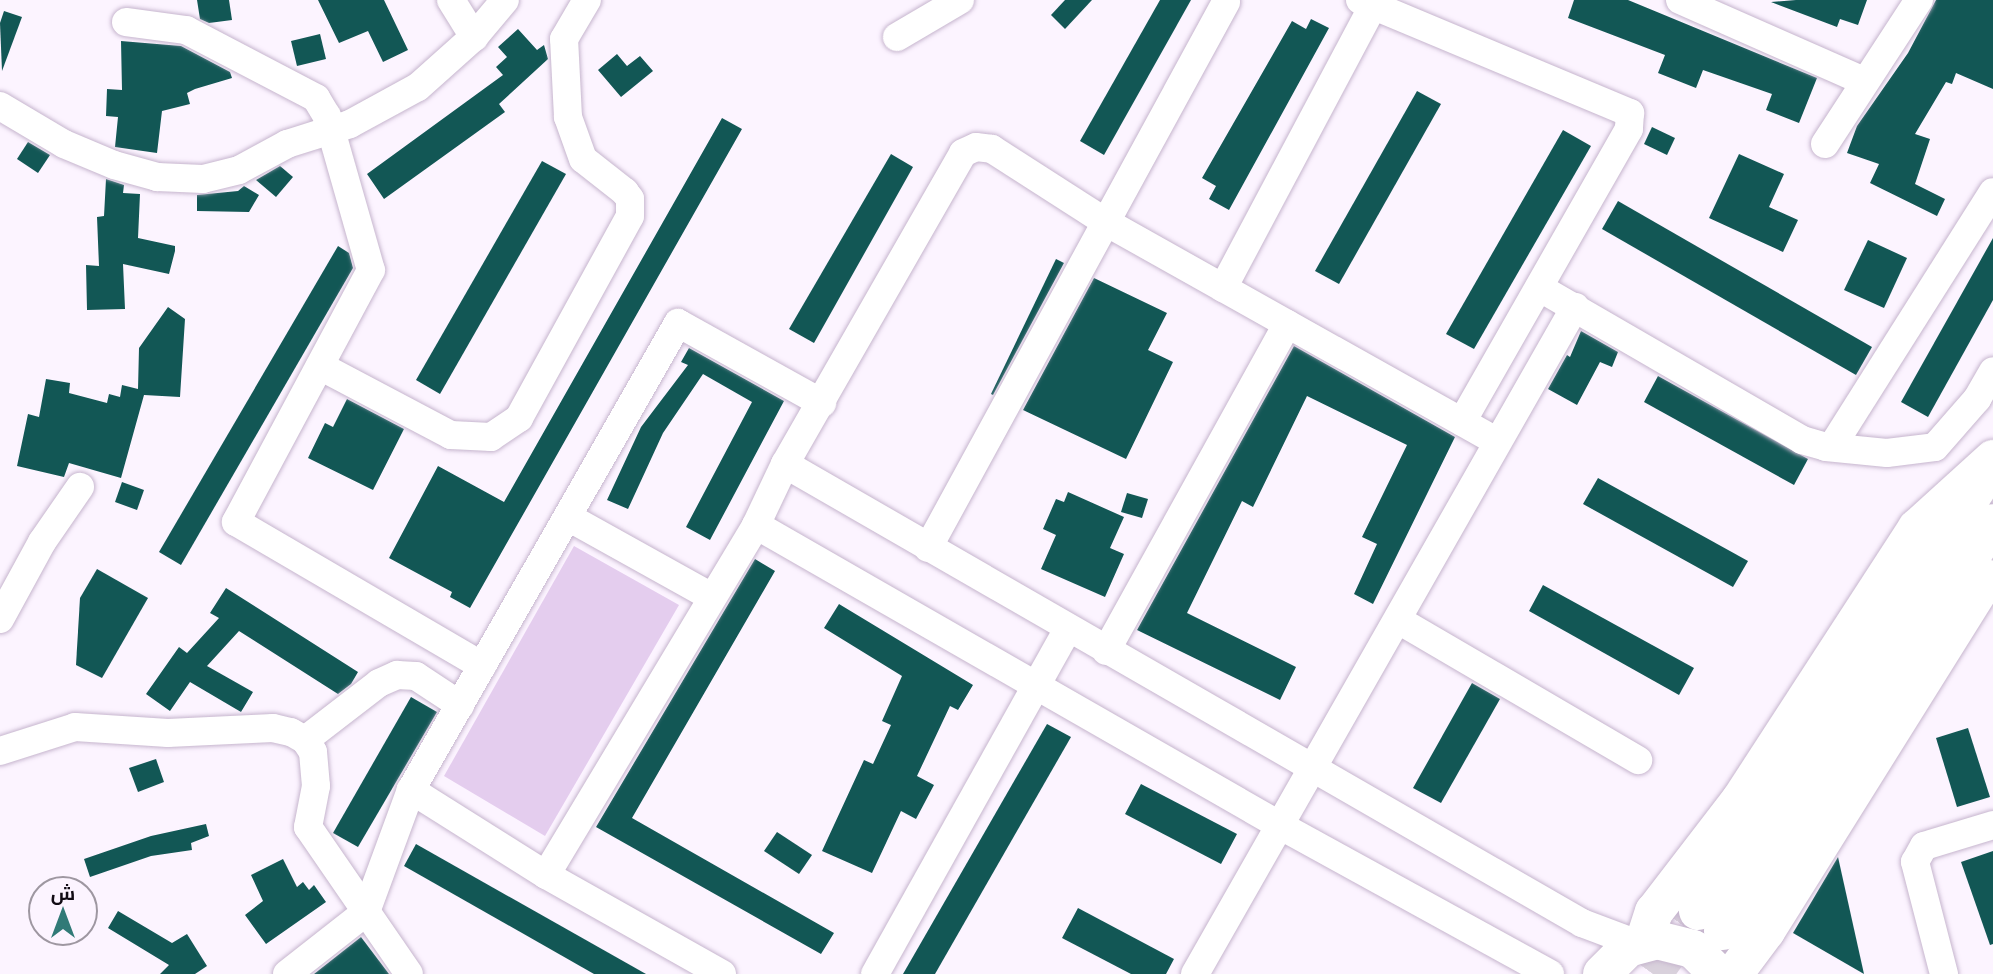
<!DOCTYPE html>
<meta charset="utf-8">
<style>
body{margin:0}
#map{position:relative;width:1993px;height:974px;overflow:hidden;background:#fcf4ff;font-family:Literata,Cairo,serif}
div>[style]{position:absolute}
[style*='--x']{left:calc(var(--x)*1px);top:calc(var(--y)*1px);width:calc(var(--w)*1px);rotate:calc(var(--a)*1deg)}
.green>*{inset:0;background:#e4cdee}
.building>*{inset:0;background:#125755}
.highway-tunnel>*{height:38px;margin-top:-19px;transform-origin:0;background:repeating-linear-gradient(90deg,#d9d1dc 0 38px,transparent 0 57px)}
.roads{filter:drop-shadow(0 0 2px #c6b5ce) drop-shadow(0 0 2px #c6b5ce)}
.street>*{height:28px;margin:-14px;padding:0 14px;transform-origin:14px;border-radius:14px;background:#fff}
.highway>*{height:38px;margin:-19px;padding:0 19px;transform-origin:19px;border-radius:19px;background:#fff}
span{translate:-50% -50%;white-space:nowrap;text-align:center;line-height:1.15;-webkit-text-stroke:7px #fcf4ff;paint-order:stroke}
.north{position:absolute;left:28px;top:876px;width:70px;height:70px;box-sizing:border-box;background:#fcf4ff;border:2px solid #9e97a1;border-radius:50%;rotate:0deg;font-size:19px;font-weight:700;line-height:28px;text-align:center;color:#110b14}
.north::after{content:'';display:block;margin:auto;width:24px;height:32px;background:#317a77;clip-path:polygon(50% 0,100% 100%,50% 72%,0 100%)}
</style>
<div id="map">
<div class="green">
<i style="clip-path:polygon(574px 546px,679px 605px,545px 836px,444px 776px)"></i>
</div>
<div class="building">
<i style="clip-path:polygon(197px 0,229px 0,232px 20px,209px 23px,200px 19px)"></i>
<i style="clip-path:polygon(318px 0,384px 0,408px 50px,383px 62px,368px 31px,339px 43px)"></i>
<i style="clip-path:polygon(1065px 0,1092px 0,1065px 29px,1051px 15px)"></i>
<i style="clip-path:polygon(1160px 0,1191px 0,1104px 155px,1080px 141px)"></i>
<i style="clip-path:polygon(1574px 0,1628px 0,1817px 78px,1799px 123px,1766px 110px,1772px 94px,1703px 70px,1696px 88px,1658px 73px,1665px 55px,1568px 18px)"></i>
<i style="clip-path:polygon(1796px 0,1867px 0,1858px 25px,1840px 19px,1837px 27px,1771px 2px)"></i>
<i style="clip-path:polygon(1936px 0,1993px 0,1993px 89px,1956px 73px,1952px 84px,1946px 82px,1915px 134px,1930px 139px,1915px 184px,1945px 199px,1937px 216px,1870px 183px,1879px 164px,1847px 153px,1857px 126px,1908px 53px)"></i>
<i style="clip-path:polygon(4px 11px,22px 17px,2px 71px,0 23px)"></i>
<i style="clip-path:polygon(1311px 19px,1329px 28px,1229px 210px,1209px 199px,1216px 186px,1202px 178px,1292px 21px,1306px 29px)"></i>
<i style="clip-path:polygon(518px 29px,537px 50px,544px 45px,548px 59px,499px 104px,505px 112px,384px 199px,367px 174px,503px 75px,496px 67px,507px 57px,498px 47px)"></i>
<i style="clip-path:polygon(320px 34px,326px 59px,297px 66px,291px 41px)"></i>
<i style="clip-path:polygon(121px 41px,181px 46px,230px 72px,232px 78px,195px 89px,187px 93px,190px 104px,162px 111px,157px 153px,115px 147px,118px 117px,106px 116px,107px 89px,122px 90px)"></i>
<i style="clip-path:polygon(617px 54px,627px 66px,640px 56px,653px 71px,621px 97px,598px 70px)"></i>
<i style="clip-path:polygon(1417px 91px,1441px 104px,1339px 284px,1315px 271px)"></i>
<i style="clip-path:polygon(722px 118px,742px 129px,470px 608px,450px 597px,452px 592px,389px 558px,438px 466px,504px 502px)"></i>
<i style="clip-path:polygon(1652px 127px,1675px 138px,1667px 155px,1644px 144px)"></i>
<i style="clip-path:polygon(1563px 130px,1591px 146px,1474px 349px,1446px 334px)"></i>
<i style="clip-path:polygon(28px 142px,50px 155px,38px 173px,17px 159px)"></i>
<i style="clip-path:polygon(891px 154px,913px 167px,814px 343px,789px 329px)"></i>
<i style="clip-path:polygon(1739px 154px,1784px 174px,1769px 207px,1798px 220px,1783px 252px,1709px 218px)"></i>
<i style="clip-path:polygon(542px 161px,566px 174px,440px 394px,416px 380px)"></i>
<i style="clip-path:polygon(280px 166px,293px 177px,276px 197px,256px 180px)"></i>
<i style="clip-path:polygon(106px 179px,124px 185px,123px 193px,140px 194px,138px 238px,175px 246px,175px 251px,169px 274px,123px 264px,125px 309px,87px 310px,86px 265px,99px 266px,97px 217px,104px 216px)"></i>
<i style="clip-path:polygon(244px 186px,259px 195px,249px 212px,197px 211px,197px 195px,238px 191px)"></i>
<i style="clip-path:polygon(1618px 201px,1872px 347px,1856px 375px,1602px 229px)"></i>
<i style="clip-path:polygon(1993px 238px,1993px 300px,1928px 417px,1901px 402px)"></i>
<i style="clip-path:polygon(1868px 240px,1907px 258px,1884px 308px,1844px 290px)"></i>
<i style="clip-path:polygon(338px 246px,349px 253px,353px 268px,181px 565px,159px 552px)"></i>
<i style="clip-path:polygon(1056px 259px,1064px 263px,993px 395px,991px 394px)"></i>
<i style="clip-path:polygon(1094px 278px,1167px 313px,1148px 350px,1173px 362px,1126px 459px,1023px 410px)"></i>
<i style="clip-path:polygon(168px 307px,185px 319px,180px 397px,144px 395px,121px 478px,69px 463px,64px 477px,17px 466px,28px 414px,39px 417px,46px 379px,70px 383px,69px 393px,107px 403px,109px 394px,120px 397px,122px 385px,138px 389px,139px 348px)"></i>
<i style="clip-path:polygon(1581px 331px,1618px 352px,1612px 367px,1600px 362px,1577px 405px,1548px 389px,1567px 355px,1570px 357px)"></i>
<i style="clip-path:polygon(1294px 346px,1455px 437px,1373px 604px,1354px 594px,1377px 544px,1362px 537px,1407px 445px,1307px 396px,1253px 507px,1242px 501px,1187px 613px,1296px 667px,1280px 700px,1137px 630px)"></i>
<i style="clip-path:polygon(689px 348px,784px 401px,710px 540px,686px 527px,752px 402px,703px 374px,663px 433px,628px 509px,607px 500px,641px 427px,688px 365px,681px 362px)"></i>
<i style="clip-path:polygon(1658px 376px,1808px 459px,1794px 485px,1644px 402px)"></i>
<i style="clip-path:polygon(347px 399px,404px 429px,373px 490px,308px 458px,325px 423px,333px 427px)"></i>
<i style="clip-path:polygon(1598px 478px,1748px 561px,1733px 587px,1583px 504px)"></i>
<i style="clip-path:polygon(122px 482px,144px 490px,137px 510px,115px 502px)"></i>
<i style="clip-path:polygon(1068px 492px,1124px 517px,1110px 548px,1124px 554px,1105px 597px,1041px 569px,1056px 535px,1043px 529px,1056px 499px,1064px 502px)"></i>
<i style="clip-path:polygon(1127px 493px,1148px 499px,1142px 518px,1121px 512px)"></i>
<i style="clip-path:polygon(755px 559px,775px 571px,632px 818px,834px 933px,821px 954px,596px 827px)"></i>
<i style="clip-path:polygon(97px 569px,148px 598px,102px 678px,76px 665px,80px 598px)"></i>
<i style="clip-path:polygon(1543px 585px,1694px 668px,1679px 695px,1529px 611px)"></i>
<i style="clip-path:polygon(226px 588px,358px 672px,351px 684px,338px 694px,239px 631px,207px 666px,253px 692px,241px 712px,190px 682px,170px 711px,146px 694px,179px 647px,187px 653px,219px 618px,210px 613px)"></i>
<i style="clip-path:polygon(839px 604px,973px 685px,958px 710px,950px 706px,917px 776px,934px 785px,916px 819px,901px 811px,872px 873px,822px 851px,864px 760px,873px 764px,891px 725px,882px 721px,902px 676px,824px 628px)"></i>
<i style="clip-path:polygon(1472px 683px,1500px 699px,1441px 803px,1413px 788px)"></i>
<i style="clip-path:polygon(411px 697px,437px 712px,358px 847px,333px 833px)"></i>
<i style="clip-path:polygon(1047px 724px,1071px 737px,935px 974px,903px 974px)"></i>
<i style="clip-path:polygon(1968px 728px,1990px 797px,1957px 807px,1936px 738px)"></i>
<i style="clip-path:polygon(156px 759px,164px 782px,138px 792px,129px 768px)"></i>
<i style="clip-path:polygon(1141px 784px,1237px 834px,1221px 864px,1125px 814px)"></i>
<i style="clip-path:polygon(206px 824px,209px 836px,191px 843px,192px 850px,151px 856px,90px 877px,84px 859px,151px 836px)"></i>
<i style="clip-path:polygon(777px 832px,812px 855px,799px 874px,764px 851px)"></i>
<i style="clip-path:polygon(416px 844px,646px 974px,594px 974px,404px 866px)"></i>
<i style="clip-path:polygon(1993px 851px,1993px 944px,1990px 945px,1961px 862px)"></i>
<i style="clip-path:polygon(1838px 857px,1864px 974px,1793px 933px)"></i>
<i style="clip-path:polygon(283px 859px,297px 887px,303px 882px,309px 890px,314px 885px,326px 902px,266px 944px,245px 915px,263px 901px,251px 875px)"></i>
<i style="clip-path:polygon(1078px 908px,1174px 959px,1166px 974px,1131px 974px,1062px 938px)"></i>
<i style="clip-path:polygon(118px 911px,172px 943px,187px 934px,207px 966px,195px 974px,160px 974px,169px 965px,108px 928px)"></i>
<i style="clip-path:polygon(361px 937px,389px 974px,314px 974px)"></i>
</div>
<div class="highway-tunnel">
<i style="--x:1653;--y:974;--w:69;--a:-54.5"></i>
</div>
<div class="roads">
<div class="street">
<i style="--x:451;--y:0;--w:44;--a:58.1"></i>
<i style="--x:1360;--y:0;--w:293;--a:22.7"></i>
<i style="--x:1630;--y:113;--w:16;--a:94"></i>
<i style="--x:1629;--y:129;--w:337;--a:119.7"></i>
<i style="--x:1680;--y:0;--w:201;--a:23.8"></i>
<i style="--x:126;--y:22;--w:61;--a:7.6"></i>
<i style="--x:186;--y:30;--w:147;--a:27.6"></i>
<i style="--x:316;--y:98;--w:21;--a:59"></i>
<i style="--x:327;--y:116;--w:160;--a:74.1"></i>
<i style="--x:371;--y:270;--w:286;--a:118.2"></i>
<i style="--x:236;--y:522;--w:285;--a:30.3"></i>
<i style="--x:897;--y:37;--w:73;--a:-30.4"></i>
<i style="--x:0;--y:106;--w:74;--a:30.7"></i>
<i style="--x:64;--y:144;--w:54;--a:22.8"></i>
<i style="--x:114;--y:165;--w:45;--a:15.6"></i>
<i style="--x:157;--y:177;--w:46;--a:2.5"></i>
<i style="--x:203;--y:179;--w:37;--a:-14"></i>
<i style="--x:239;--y:170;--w:55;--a:-28.4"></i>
<i style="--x:287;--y:144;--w:66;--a:-17.6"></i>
<i style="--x:350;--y:124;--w:77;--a:-28.6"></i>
<i style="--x:418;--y:87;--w:75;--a:-41.8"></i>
<i style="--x:474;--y:37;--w:48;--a:-50"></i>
<i style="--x:1825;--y:144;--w:172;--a:-56.9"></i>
<i style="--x:1223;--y:288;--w:319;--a:-62"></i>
<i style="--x:1540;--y:288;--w:303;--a:30.1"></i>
<i style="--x:1802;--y:440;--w:25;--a:16"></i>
<i style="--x:1826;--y:447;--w:61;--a:5.6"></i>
<i style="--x:1887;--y:453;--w:48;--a:-7.1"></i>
<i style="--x:1935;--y:447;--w:64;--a:-48.8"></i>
<i style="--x:1977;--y:399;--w:32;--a:-60"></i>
<i style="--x:320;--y:366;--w:148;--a:27.8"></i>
<i style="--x:451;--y:435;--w:40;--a:2.9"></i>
<i style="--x:491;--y:437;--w:34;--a:-34"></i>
<i style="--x:519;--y:418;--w:230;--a:-61.2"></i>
<i style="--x:630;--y:216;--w:17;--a:-90"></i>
<i style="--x:630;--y:199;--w:9;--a:-126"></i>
<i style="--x:625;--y:192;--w:53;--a:-141.8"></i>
<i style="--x:583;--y:159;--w:45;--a:-109.7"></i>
<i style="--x:568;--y:117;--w:78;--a:-92.9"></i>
<i style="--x:564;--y:39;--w:45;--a:-59.5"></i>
<i style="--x:1833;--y:445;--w:299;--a:-57.7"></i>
<i style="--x:785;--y:464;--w:920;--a:29.94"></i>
<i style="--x:1582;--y:923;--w:60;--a:20.6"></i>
<i style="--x:568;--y:517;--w:165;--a:29.1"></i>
<i style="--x:756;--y:525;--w:605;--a:29.83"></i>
<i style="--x:1281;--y:826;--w:307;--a:28.8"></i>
<i style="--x:928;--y:548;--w:622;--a:-61.37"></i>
<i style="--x:0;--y:619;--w:88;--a:-61.4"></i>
<i style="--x:42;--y:542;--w:67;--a:-55.4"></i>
<i style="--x:1400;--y:621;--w:276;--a:30.3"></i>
<i style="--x:1106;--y:651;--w:374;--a:-61"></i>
<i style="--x:305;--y:740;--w:93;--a:-37.6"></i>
<i style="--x:379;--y:683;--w:20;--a:-24"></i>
<i style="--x:397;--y:675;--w:19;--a:3"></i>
<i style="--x:416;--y:676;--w:53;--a:33.4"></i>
<i style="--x:0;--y:751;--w:79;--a:-17.7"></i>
<i style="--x:75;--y:727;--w:93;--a:3.7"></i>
<i style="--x:168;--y:733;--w:105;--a:-2.7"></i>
<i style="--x:273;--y:728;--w:18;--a:13"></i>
<i style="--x:291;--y:732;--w:16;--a:30"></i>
<i style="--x:305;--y:740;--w:14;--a:56"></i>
<i style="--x:313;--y:752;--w:34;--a:85"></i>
<i style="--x:316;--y:786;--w:42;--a:101"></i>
<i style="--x:308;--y:827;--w:178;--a:55.5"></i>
<i style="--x:546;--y:875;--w:408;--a:-59"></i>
<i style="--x:756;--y:525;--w:68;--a:-64.6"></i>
<i style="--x:785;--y:464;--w:358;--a:-60.2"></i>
<i style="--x:963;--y:153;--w:14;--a:-25"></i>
<i style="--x:976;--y:147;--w:16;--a:7"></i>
<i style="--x:992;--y:149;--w:133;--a:32.7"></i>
<i style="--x:1104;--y:221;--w:450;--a:29.3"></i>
<i style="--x:287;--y:974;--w:100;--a:-38.1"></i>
<i style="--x:366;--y:912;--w:130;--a:-69.8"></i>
<i style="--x:722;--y:974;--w:202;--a:-150.6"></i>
<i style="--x:546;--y:875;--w:160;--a:-147.8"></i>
<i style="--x:411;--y:790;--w:538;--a:-60.24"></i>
<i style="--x:678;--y:323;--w:165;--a:29.1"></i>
<i style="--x:875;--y:974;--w:395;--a:-60.8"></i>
<i style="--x:1195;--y:974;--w:768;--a:-60.33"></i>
<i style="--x:1944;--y:974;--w:116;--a:-104.5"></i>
<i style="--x:1915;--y:862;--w:18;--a:-61"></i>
<i style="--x:1924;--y:846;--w:72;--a:-16.9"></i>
</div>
<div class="highway">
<i style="--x:1698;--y:911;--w:505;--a:-56.56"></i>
<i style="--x:1723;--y:931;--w:489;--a:-56.5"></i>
<i style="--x:1644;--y:942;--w:32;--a:-72"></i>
<i style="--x:1654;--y:912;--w:143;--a:-52.4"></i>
<i style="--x:1741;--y:799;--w:323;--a:-57"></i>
<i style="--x:1917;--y:528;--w:103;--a:-42.2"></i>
<i style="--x:1602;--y:974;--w:37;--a:-45"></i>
<i style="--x:1628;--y:948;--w:30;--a:-15"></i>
<i style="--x:1657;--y:940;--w:37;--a:14"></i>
<i style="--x:1693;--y:949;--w:35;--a:45"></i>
<i style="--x:1734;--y:974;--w:54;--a:-53.3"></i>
<i style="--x:1766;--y:931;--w:416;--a:-58"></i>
</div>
</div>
<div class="north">ش</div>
</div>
